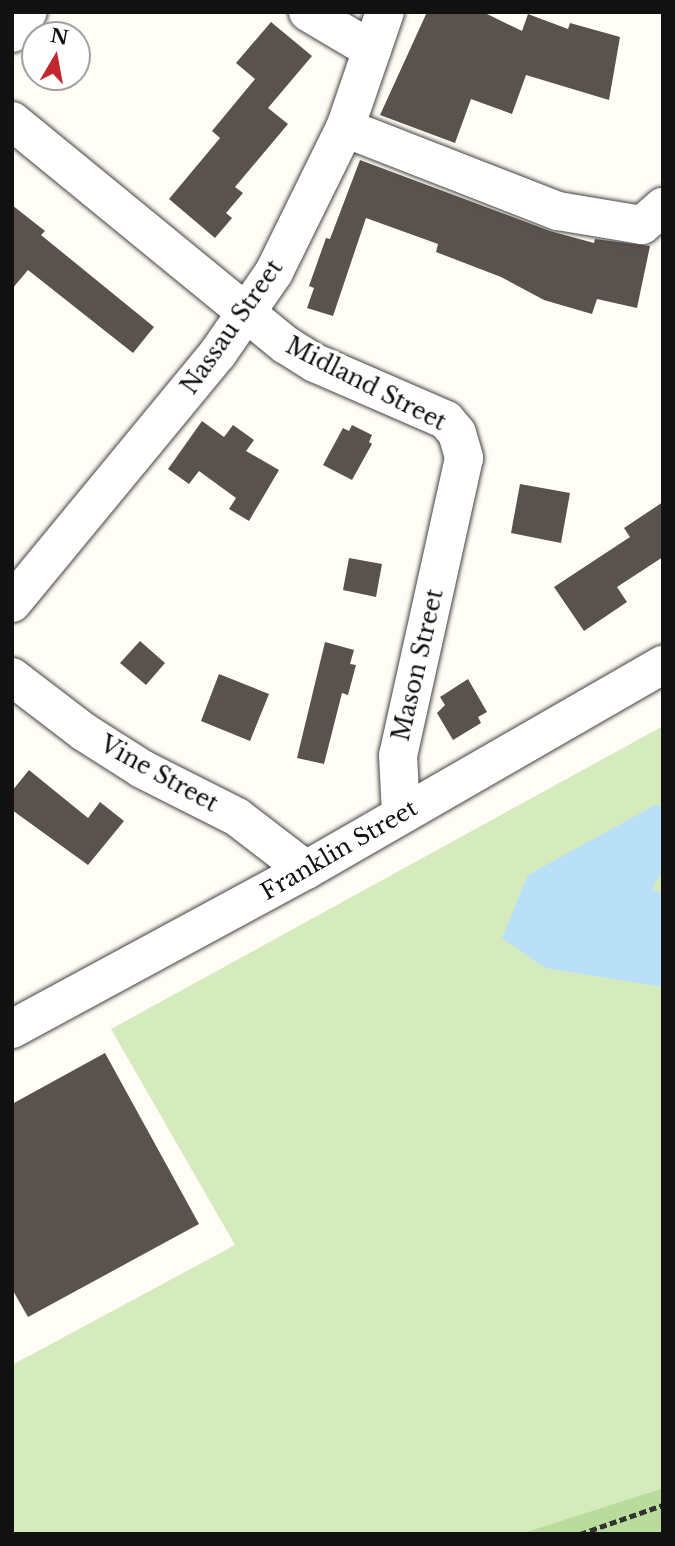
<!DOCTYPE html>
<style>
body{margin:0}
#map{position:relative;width:675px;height:1546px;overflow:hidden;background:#fffdf5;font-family:"Libre Baskerville",serif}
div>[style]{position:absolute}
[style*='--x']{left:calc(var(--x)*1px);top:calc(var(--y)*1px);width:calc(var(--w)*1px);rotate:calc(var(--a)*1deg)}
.green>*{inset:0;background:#d5ebbd}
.forest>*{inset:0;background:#b9dc9c}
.water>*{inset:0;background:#b9e0f7}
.building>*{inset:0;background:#5a524d}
.path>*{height:4.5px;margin-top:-2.25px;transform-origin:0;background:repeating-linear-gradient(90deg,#333 0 7px,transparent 0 10.5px)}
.roads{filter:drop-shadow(0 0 2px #444) drop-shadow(0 0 2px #444)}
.minor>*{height:38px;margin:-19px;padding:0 19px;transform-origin:19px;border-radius:19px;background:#fff}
span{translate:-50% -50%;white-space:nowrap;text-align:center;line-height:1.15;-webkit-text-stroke:7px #fff;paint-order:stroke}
.street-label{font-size:23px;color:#111}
.frame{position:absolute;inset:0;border:14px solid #111;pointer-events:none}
.north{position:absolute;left:21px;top:21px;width:70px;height:70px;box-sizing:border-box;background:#fff;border:2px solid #a0a0a0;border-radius:50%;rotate:10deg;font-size:19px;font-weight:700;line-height:28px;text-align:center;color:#111}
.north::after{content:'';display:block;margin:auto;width:24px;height:32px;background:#c4262e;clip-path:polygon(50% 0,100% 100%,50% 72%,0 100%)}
</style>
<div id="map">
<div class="green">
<i style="clip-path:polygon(663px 726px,663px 1488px,520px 1534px,12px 1534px,12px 1365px,235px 1245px,111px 1029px)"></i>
</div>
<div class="forest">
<i style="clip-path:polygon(663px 1488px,663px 1534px,520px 1534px)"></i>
</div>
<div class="water">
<i style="clip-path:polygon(655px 805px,663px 805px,663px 870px,652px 888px,663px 895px,663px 987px,545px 968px,502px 938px,528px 875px)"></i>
</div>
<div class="building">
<i style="clip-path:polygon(427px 12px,483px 12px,522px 31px,528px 14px,568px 29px,570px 23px,620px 37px,609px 100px,526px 75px,512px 114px,471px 99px,455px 143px,380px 115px)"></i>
<i style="clip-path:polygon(271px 22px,312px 56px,268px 108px,288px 124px,235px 187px,243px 193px,226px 213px,232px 218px,215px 238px,169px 199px,220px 138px,212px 131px,255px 79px,236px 63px)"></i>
<i style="clip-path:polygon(360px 160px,550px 231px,594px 243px,595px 239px,650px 246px,637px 308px,597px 299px,592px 314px,544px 300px,501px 277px,436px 252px,438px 244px,366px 218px,333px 316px,307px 308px,314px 288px,309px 286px,326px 238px,330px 239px)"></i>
<i style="clip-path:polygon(12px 205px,45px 231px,41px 235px,154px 327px,133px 353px,28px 270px,12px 289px)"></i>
<i style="clip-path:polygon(202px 421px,224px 437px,233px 425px,254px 440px,246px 451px,279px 470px,249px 521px,229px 509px,236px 498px,199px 471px,189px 484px,168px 469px)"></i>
<i style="clip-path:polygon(352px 425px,372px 435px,369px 442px,372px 444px,352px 480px,323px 465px,343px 428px,349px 431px)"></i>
<i style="clip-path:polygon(520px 484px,570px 493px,561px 543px,511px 533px)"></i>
<i style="clip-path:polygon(663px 502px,663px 557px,617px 587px,627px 602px,584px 631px,554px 587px,630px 537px,624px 528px)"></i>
<i style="clip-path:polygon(349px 558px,382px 564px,376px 597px,343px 590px)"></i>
<i style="clip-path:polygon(140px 641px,165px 663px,146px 685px,120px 663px)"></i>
<i style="clip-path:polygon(325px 642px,354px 650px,350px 664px,356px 665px,348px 695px,342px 693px,324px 764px,297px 758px)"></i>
<i style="clip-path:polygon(219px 674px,269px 694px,250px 741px,201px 721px)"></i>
<i style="clip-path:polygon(468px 679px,487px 712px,478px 717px,481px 723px,453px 740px,437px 713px,445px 705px,440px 697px)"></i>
<i style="clip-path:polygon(29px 770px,88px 818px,100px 802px,124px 821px,88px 865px,12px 810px,12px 791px)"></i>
<i style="clip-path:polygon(105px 1053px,199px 1224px,28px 1317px,12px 1289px,12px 1104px)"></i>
</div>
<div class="path">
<i style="--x:580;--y:1534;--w:88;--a:-19.3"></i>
</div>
<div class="roads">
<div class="minor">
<i style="--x:308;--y:12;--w:74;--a:30.7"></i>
<i style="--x:12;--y:33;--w:26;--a:-53"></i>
<i style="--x:12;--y:121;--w:354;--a:39.3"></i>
<i style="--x:286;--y:345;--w:34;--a:32"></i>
<i style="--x:315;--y:363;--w:143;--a:23.5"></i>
<i style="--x:446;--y:420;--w:17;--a:50"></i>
<i style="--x:457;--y:433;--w:26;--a:74"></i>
<i style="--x:464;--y:458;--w:304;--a:102.5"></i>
<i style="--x:398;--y:755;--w:59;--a:87.1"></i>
<i style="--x:345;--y:128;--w:229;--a:21.3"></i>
<i style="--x:558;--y:211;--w:85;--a:9.5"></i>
<i style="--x:642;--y:225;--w:28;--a:-41"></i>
<i style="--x:12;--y:603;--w:324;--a:-50.5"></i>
<i style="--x:218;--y:353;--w:98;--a:-55.3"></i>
<i style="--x:274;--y:272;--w:161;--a:-63.8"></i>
<i style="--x:345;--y:128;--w:123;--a:-71"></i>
<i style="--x:12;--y:677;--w:91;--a:37.4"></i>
<i style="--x:84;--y:732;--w:69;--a:32.5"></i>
<i style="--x:142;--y:769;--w:106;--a:26.8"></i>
<i style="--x:237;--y:817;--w:87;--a:37.5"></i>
<i style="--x:12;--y:1029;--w:334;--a:-28.4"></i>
<i style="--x:306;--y:870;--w:412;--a:-29.9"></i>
</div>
</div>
<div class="street-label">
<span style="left:232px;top:327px;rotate:-55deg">Nassau Street</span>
<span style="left:366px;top:384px;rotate:27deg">Midland Street</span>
<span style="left:418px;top:665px;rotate:-77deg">Mason Street</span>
<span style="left:159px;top:774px;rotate:29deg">Vine Street</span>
<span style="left:339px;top:850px;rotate:-30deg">Franklin Street</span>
</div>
<div class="frame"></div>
<div class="north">N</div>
</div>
